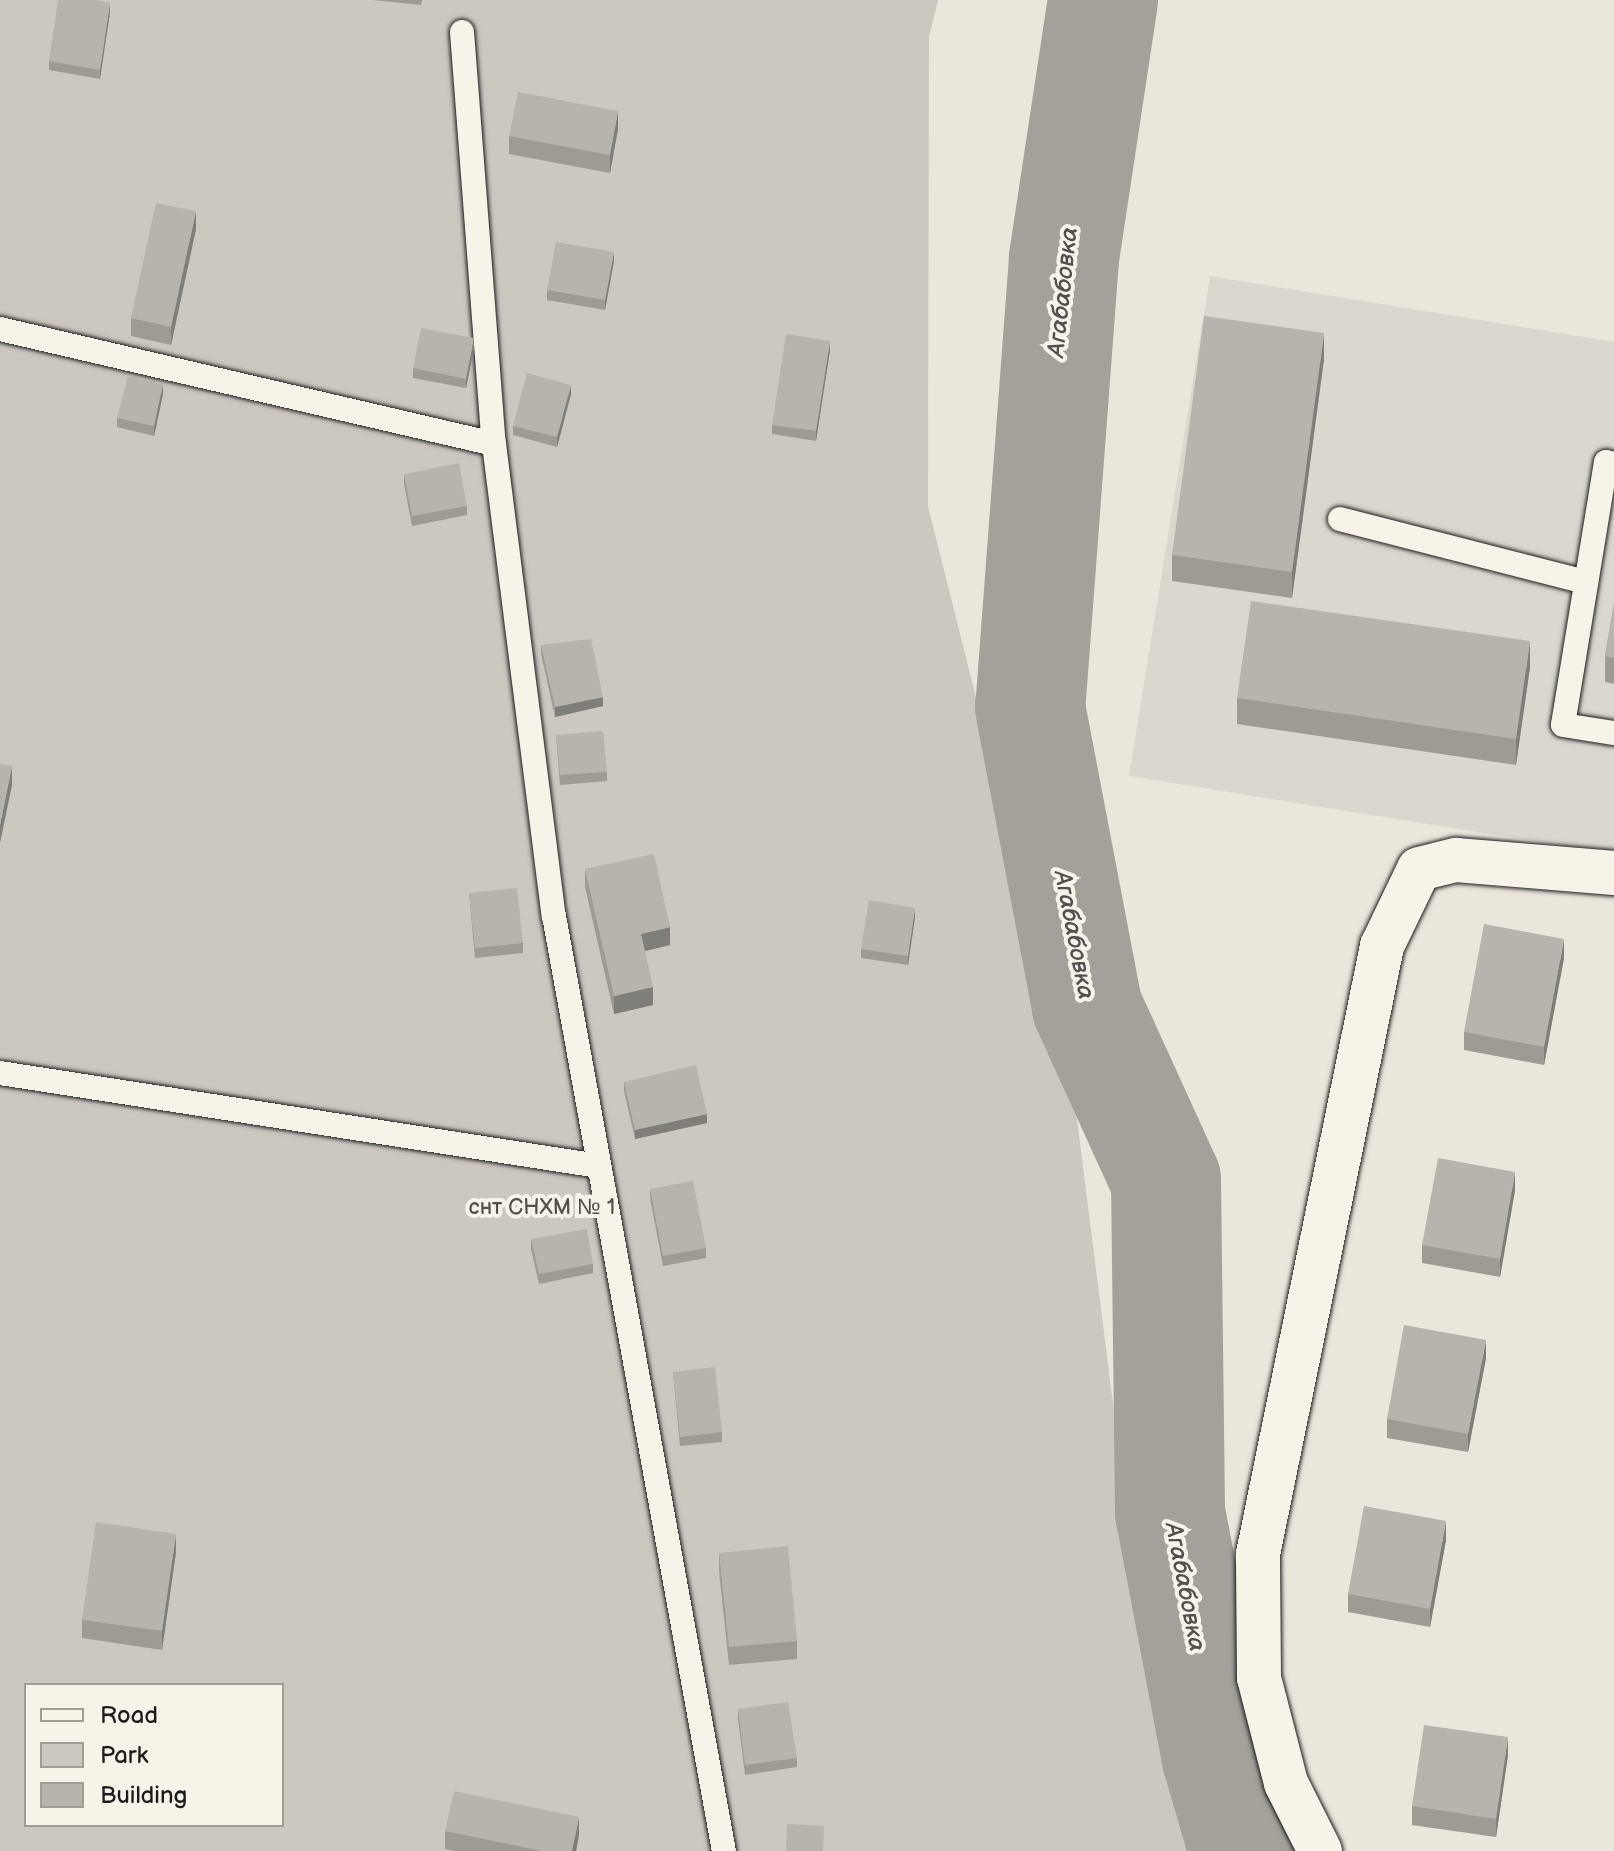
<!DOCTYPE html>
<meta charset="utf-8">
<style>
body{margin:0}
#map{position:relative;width:1614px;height:1851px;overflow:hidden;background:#eae6dc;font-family:"Balsamiq Sans",sans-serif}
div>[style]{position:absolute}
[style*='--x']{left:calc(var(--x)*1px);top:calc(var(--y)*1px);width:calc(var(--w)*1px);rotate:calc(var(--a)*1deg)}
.built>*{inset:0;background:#dad7ce}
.green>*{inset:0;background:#ccc8c0}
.river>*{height:110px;margin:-55px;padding:0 55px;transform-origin:55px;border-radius:55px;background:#a3a19a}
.roads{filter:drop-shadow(0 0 2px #1c1c1c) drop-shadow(0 0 2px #1c1c1c)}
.lane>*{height:24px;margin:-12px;padding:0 12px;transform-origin:12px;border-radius:12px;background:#f7f3e8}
.street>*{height:44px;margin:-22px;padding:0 22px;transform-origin:22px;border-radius:22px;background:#f7f3e8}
.wall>*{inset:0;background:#9d9b94}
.shaded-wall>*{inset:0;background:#7f7e78}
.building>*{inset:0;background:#b6b4ac}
span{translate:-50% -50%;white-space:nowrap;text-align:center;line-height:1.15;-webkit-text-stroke:8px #f7f3e8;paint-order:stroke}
.park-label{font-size:22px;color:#51504d}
.water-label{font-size:24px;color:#52514e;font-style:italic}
.legend{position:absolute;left:24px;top:1683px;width:260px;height:144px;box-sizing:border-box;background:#f7f3e8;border:2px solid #9f9d96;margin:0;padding:10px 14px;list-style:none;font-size:24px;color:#1c1c1c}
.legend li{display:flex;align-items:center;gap:16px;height:40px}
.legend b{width:40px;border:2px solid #9f9d96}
</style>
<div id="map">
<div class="built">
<i style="clip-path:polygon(1210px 276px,1614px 342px,1614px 854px,1129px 776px)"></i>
</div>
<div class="green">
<i style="clip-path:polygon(evenodd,0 0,938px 0,929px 37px,928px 506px,1072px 1080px,1139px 1609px,1223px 1851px,0 1851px,0 0,26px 1685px,282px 1685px,282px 1825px,26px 1825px,26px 1685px)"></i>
</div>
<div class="river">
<i style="--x:1103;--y:0;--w:262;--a:98.6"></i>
<i style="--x:1064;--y:259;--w:449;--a:94.3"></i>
<i style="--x:1030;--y:707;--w:305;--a:79.2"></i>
<i style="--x:1087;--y:1007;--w:190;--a:65.5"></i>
<i style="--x:1166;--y:1180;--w:332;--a:89.3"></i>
<i style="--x:1170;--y:1512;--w:250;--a:79.2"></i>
<i style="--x:1217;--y:1758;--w:97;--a:73.8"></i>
</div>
<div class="roads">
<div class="lane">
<i style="--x:462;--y:32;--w:413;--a:85.6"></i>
<i style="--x:494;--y:444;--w:476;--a:82.8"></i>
<i style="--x:554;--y:916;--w:950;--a:79.7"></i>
<i style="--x:0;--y:329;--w:507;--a:13.1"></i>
<i style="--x:1614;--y:464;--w:8;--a:-166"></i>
<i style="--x:1606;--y:462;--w:266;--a:99.3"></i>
<i style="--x:1563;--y:725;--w:52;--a:8.9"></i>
<i style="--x:1340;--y:519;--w:254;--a:14.4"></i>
<i style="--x:0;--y:1073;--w:606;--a:8.83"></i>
</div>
<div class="street">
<i style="--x:1320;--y:1851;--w:76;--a:-116.6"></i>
<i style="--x:1286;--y:1783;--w:108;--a:-104.4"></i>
<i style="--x:1259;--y:1678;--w:124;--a:-90.5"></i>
<i style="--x:1258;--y:1554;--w:621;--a:-78.47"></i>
<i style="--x:1382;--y:946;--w:85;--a:-64.3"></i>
<i style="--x:1419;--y:869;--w:38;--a:-14"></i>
<i style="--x:1456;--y:860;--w:159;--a:4.7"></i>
</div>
</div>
<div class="wall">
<i style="clip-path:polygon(373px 0,422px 0,421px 5px)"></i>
<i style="clip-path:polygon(110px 12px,100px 79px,49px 70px,49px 61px)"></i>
<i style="clip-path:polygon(618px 129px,610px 173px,509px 154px,509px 136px)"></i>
<i style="clip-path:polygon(196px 229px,171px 345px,131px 336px,131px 318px)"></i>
<i style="clip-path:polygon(614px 261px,605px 310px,547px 300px,547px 290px)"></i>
<i style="clip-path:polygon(474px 348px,466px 388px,413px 378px,413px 368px)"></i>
<i style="clip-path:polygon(830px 350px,816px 441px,772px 434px,772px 425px)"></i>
<i style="clip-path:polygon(1324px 359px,1292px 598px,1172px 581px,1172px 555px)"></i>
<i style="clip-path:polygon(163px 394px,154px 436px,117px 427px,117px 418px)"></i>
<i style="clip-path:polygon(571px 394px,557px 447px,513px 435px,513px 426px)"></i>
<i style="clip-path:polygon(404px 474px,467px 506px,467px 515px,412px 526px,404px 484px)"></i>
<i style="clip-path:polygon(1614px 604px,1614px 684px,1605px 682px,1605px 656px)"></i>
<i style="clip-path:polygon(541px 645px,603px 706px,555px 717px,541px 654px)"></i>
<i style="clip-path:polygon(1530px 667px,1516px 765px,1237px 724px,1237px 698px)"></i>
<i style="clip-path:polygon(556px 735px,607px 772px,607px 781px,560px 785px)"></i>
<i style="clip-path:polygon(585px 869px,670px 945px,645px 951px,653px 1005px,614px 1014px,585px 887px)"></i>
<i style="clip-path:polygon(469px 893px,523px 943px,523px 953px,475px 958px)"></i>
<i style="clip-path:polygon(915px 917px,908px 965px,861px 958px,861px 949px)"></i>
<i style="clip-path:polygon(1564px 958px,1544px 1065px,1464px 1050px,1464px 1032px)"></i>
<i style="clip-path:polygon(624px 1082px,707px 1123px,635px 1139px,624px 1091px)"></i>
<i style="clip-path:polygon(650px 1189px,706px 1248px,706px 1258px,663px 1266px,650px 1198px)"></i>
<i style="clip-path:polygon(1515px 1190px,1500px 1277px,1422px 1263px,1422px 1245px)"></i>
<i style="clip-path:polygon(531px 1239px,593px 1264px,593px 1273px,539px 1284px,531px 1249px)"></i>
<i style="clip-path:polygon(1486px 1358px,1468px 1452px,1387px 1438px,1387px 1419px)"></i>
<i style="clip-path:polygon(673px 1372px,722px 1432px,722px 1442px,680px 1446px)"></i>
<i style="clip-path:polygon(1446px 1540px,1430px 1627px,1348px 1612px,1348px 1594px)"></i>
<i style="clip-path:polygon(176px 1552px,162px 1650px,82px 1638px,82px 1620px)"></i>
<i style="clip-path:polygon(719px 1553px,797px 1641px,797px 1659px,729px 1665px,719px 1571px)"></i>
<i style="clip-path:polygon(738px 1709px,797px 1758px,797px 1767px,745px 1775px,738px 1719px)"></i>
<i style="clip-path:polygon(1508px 1755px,1496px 1837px,1412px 1825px,1412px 1806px)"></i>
<i style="clip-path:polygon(445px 1831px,579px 1835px,576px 1851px,455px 1851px,445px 1849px)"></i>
</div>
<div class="shaded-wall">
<i style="clip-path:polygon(110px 3px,110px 12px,100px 79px,100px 70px)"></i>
<i style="clip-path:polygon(618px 111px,618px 129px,610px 173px,610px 155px)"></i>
<i style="clip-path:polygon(196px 211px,196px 229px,171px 345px,171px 327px)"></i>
<i style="clip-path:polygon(614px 252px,614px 261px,605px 310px,605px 300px)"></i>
<i style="clip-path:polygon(1324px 333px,1324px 359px,1292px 598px,1292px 572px)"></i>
<i style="clip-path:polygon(474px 338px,474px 348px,466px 388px,466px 379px)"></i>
<i style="clip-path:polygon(830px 341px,830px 350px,816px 441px,816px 431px)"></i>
<i style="clip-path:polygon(163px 384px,163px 394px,154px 436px,154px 426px)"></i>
<i style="clip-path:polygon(571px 385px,571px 394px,557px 447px,557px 437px)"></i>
<i style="clip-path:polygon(1530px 641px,1530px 667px,1516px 765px,1516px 739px)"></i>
<i style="clip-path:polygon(603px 697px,603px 706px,555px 717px,555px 707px)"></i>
<i style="clip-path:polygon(12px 766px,12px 785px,0 843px,0 825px)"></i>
<i style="clip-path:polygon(915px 908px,915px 917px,908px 965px,908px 956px)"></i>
<i style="clip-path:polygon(670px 927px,670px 945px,641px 952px,641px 934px)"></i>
<i style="clip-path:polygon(1564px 939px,1564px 958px,1544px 1065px,1544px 1047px)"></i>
<i style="clip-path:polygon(653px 987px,653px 1005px,614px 1014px,614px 996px)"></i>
<i style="clip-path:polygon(707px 1114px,707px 1123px,635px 1139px,635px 1130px)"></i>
<i style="clip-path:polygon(1515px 1172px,1515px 1190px,1500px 1277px,1500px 1259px)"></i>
<i style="clip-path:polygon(1486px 1340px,1486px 1358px,1468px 1452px,1468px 1434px)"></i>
<i style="clip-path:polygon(1446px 1521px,1446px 1540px,1430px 1627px,1430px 1609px)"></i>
<i style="clip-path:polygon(176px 1534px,176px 1552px,162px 1650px,162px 1631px)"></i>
<i style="clip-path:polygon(1508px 1737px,1508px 1755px,1496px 1837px,1496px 1819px)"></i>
<i style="clip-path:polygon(579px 1817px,579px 1835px,576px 1851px,572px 1851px)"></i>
</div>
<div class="building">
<i style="clip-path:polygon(58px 0,95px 0,110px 3px,100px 70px,49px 61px)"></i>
<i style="clip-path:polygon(518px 92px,618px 111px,610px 155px,509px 136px)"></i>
<i style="clip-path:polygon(156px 203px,196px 211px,171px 327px,131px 318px)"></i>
<i style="clip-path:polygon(556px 242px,614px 252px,605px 300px,547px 290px)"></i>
<i style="clip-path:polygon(1204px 316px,1324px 333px,1292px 572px,1172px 555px)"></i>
<i style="clip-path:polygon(421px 328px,474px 338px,466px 379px,413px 368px)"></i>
<i style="clip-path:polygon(786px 334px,830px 341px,816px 431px,772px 425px)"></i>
<i style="clip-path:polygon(527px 373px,571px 385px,557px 437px,513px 426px)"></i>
<i style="clip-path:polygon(128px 376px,163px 384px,154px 426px,117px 418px)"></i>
<i style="clip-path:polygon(459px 463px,467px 506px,412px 516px,404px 474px)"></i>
<i style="clip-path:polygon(1251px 601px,1530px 641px,1516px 739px,1237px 698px)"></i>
<i style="clip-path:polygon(1614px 604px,1614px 658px,1605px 656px)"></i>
<i style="clip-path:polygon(591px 639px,603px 697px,555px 707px,541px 645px)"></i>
<i style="clip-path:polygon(603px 731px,607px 772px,560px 775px,556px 735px)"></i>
<i style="clip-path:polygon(0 764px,12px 766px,0 825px)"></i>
<i style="clip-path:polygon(654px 854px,670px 927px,641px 934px,653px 987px,614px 996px,585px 869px)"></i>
<i style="clip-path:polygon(517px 888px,523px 943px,475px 948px,469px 893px)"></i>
<i style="clip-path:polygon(869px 900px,915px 908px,908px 956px,861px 949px)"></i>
<i style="clip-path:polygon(1484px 924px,1564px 939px,1544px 1047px,1464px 1032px)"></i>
<i style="clip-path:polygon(696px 1065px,707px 1114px,635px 1130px,624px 1082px)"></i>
<i style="clip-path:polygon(1438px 1158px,1515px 1172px,1500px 1259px,1422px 1245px)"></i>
<i style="clip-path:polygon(693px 1181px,706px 1248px,663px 1256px,650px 1189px)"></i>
<i style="clip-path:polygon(587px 1229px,593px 1264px,539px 1274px,531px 1239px)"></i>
<i style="clip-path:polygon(1404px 1325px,1486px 1340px,1468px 1434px,1387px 1419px)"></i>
<i style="clip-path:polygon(715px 1367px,722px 1432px,680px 1437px,673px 1372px)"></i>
<i style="clip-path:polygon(1364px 1506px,1446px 1521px,1430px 1609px,1348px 1594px)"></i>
<i style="clip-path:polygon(96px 1522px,176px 1534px,162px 1631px,82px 1620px)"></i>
<i style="clip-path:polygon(788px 1546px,797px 1641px,729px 1647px,719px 1553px)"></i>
<i style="clip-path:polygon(788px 1702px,797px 1758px,745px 1765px,738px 1709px)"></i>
<i style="clip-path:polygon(1424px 1725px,1508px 1737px,1496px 1819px,1412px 1806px)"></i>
<i style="clip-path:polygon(454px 1791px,579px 1817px,572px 1851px,542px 1851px,445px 1831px)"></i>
<i style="clip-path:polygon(787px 1824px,824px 1826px,823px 1851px,786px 1851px)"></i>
</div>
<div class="park-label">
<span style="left:542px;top:1208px">снт СНХМ № 1</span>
</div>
<div class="water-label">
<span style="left:1063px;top:292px;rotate:-84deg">Агабабовка</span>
<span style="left:1074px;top:935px;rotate:79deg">Агабабовка</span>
<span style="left:1185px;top:1587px;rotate:79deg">Агабабовка</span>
</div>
<ul class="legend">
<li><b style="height:10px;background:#f7f3e8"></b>Road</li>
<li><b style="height:22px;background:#ccc8c0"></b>Park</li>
<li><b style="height:22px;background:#b6b4ac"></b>Building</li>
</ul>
</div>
